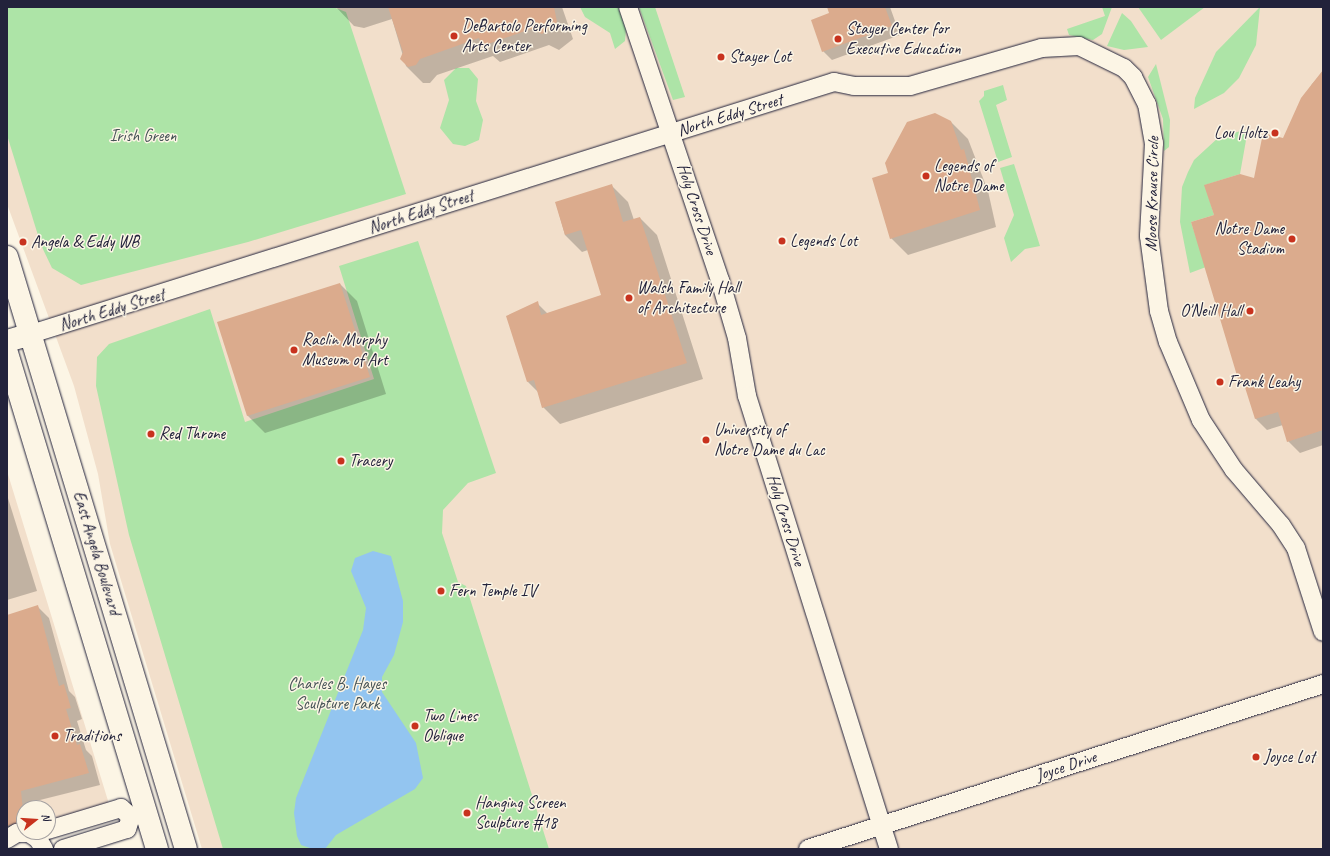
<!DOCTYPE html>
<style>
body{margin:0}
#map{position:relative;width:1330px;height:856px;overflow:hidden;background:#fcf5e5;font-family:Caveat,sans-serif}
div>[style]{position:absolute}
[style*='--x']{left:calc(var(--x)*1px);top:calc(var(--y)*1px);width:calc(var(--w)*1px);rotate:calc(var(--a)*1deg)}
.built>*{inset:0;background:#f2dfcb}
.green>*{inset:0;background:#ade4a7}
.water>*{inset:0;background:#93c5f0}
.shadow>*{inset:0;background:#0003}
.building>*{inset:0;background:#dbab8d}
.roads{filter:drop-shadow(0 0 1px #22223b) drop-shadow(0 0 1px #22223b)}
.minor>*{height:18px;margin:-9px;padding:0 9px;transform-origin:9px;border-radius:9px;background:#fcf5e5}
.tertiary>*{height:22px;margin:-11px;padding:0 11px;transform-origin:11px;border-radius:11px;background:#fcf5e5}
.secondary>*{height:22px;margin:-11px;padding:0 11px;transform-origin:11px;border-radius:11px;background:#fcf5e5}
.dots>*{width:11px;height:11px;translate:-50% -50%;box-sizing:border-box;border:2px solid #fcf5e5;border-radius:50%}
span{translate:-50% -50%;white-space:nowrap;text-align:center;line-height:1.15;-webkit-text-stroke:3px #fcf5e5;paint-order:stroke}
.poi-label{font-size:17px;color:#22223b}
.left{translate:0 -50%;text-align:left}
.right{translate:-100% -50%;text-align:right}
.street-label{font-size:17px;color:#22223b}
.park-label{font-size:17px;color:#455256}
.frame{position:absolute;inset:0;border:8px solid #22223b;pointer-events:none}
.north{position:absolute;left:16px;top:800px;width:40px;height:40px;box-sizing:border-box;background:#fcf5e5;border:1px solid #a5a1a1;border-radius:50%;rotate:73deg;font-size:11px;font-weight:700;line-height:16px;text-align:center;color:#22223b}
.north::after{content:'';display:block;margin:auto;width:14px;height:18px;background:#c8321e;clip-path:polygon(50% 0,100% 100%,50% 72%,0 100%)}
</style>
<div id="map">
<div class="built">
<i style="clip-path:polygon(7px 7px,1323px 7px,1323px 849px,202px 849px,110px 544px,98px 474px,74px 386px,7px 204px)"></i>
<i style="clip-path:polygon(7px 471px,109px 804px,62px 818px,48px 818px,48px 808px,24px 808px,24px 823px,7px 830px)"></i>
</div>
<div class="green">
<i style="clip-path:polygon(7px 7px,333px 7px,346px 12px,406px 194px,248px 242px,81px 285px,52px 268px,41px 245px,7px 135px)"></i>
<i style="clip-path:polygon(580px 7px,618px 7px,626px 29px,625px 41px,615px 49px,610px 33px,585px 17px)"></i>
<i style="clip-path:polygon(639px 7px,655px 7px,685px 97px,673px 100px)"></i>
<i style="clip-path:polygon(1102px 7px,1112px 7px,1102px 34px,1093px 40px,1069px 35px,1067px 29px,1105px 16px)"></i>
<i style="clip-path:polygon(1138px 7px,1205px 7px,1161px 40px)"></i>
<i style="clip-path:polygon(1260px 7px,1256px 45px,1239px 78px,1224px 93px,1194px 109px,1195px 98px,1216px 52px)"></i>
<i style="clip-path:polygon(1122px 13px,1131px 21px,1148px 47px,1124px 50px,1107px 46px)"></i>
<i style="clip-path:polygon(1156px 64px,1170px 120px,1169px 147px,1164px 151px,1163px 119px,1148px 77px)"></i>
<i style="clip-path:polygon(456px 68px,469px 68px,478px 79px,476px 101px,483px 120px,479px 140px,465px 146px,453px 144px,440px 128px,449px 100px,444px 80px)"></i>
<i style="clip-path:polygon(1003px 85px,1007px 100px,996px 105px,1012px 157px,998px 162px,979px 101px,984px 96px,984px 91px)"></i>
<i style="clip-path:polygon(1248px 129px,1240px 174px,1205px 185px,1214px 215px,1191px 222px,1206px 267px,1190px 273px,1180px 222px,1182px 187px,1188px 172px,1194px 160px,1219px 137px)"></i>
<i style="clip-path:polygon(1014px 164px,1040px 246px,1025px 249px,1011px 262px,1004px 238px,1014px 215px,1000px 168px)"></i>
<i style="clip-path:polygon(418px 241px,496px 473px,468px 483px,443px 510px,442px 533px,458px 582px,466px 586px,549px 849px,223px 849px,129px 535px,96px 386px,97px 357px,109px 344px,210px 309px,245px 422px,374px 379px,339px 266px)"></i>
</div>
<div class="water">
<i style="clip-path:polygon(373px 551px,391px 556px,403px 601px,403px 622px,394px 655px,382px 677px,382px 692px,416px 743px,423px 778px,415px 789px,336px 835px,325px 849px,313px 849px,301px 845px,297px 836px,294px 813px,296px 798px,363px 630px,366px 608px,351px 571px,355px 558px)"></i>
</div>
<div class="shadow">
<i style="clip-path:polygon(336px 7px,562px 7px,573px 39px,559px 50px,549px 45px,500px 62px,493px 56px,437px 75px,430px 83px,423px 83px,406px 66px,392px 19px,364px 28px,354px 26px)"></i>
<i style="clip-path:polygon(828px 7px,890px 7px,900px 35px,832px 60px,823px 51px,830px 14px)"></i>
<i style="clip-path:polygon(1323px 73px,1323px 445px,1300px 453px,1288px 441px,1283px 425px,1267px 430px,1256px 419px,1245px 385px,1239px 379px,1215px 215px,1255px 179px,1284px 139px,1312px 84px)"></i>
<i style="clip-path:polygon(951px 122px,968px 139px,988px 191px,996px 227px,908px 255px,891px 238px,889px 174px)"></i>
<i style="clip-path:polygon(611px 185px,628px 202px,634px 220px,640px 218px,657px 235px,703px 379px,560px 424px,543px 407px,538px 392px,528px 382px,537px 303px,548px 314px,603px 296px,588px 250px,582px 252px,565px 235px,556px 203px)"></i>
<i style="clip-path:polygon(340px 284px,357px 301px,386px 394px,265px 433px,248px 416px,219px 323px)"></i>
<i style="clip-path:polygon(7px 495px,37px 591px,7px 600px)"></i>
<i style="clip-path:polygon(38px 607px,49px 618px,69px 691px,75px 697px,82px 719px,77px 721px,86px 750px,92px 756px,100px 785px,32px 802px,33px 808px,24px 808px,24px 832px,7px 838px,7px 616px)"></i>
</div>
<div class="building">
<i style="clip-path:polygon(388px 7px,554px 7px,557px 22px,542px 34px,531px 29px,482px 46px,479px 38px,420px 59px,416px 65px,408px 67px,400px 59px,403px 52px)"></i>
<i style="clip-path:polygon(827px 7px,885px 7px,892px 26px,822px 52px,811px 20px,829px 13px)"></i>
<i style="clip-path:polygon(1323px 70px,1323px 430px,1287px 442px,1278px 412px,1255px 419px,1242px 378px,1238px 379px,1191px 222px,1214px 215px,1204px 185px,1240px 174px,1254px 178px,1263px 133px,1283px 138px,1301px 98px)"></i>
<i style="clip-path:polygon(935px 113px,951px 121px,961px 150px,964px 149px,980px 210px,890px 239px,872px 178px,888px 173px,885px 163px,907px 122px)"></i>
<i style="clip-path:polygon(612px 184px,623px 222px,640px 217px,687px 363px,542px 408px,534px 380px,527px 382px,506px 316px,538px 301px,541px 315px,601px 295px,581px 230px,565px 235px,555px 202px)"></i>
<i style="clip-path:polygon(340px 283px,370px 377px,247px 416px,217px 322px)"></i>
<i style="clip-path:polygon(38px 605px,59px 686px,64px 684px,71px 708px,66px 709px,77px 745px,80px 744px,89px 773px,21px 791px,24px 821px,7px 826px,7px 615px)"></i>
</div>
<div class="roads">
<div class="minor">
<i style="--x:628;--y:7;--w:288;--a:71.4"></i>
<i style="--x:720;--y:280;--w:60;--a:73.7"></i>
<i style="--x:737;--y:338;--w:59;--a:80.2"></i>
<i style="--x:747;--y:396;--w:475;--a:72.6"></i>
<i style="--x:31;--y:334;--w:842;--a:-17.42"></i>
<i style="--x:834;--y:82;--w:20;--a:11"></i>
<i style="--x:854;--y:86;--w:56;--a:0"></i>
<i style="--x:910;--y:86;--w:137;--a:-16.1"></i>
<i style="--x:1042;--y:48;--w:37;--a:-3"></i>
<i style="--x:1079;--y:46;--w:50;--a:26.1"></i>
<i style="--x:1124;--y:68;--w:13;--a:45"></i>
<i style="--x:1133;--y:77;--w:30;--a:63"></i>
<i style="--x:1147;--y:104;--w:40;--a:80"></i>
<i style="--x:1154;--y:143;--w:93;--a:93.1"></i>
<i style="--x:1149;--y:236;--w:76;--a:82.4"></i>
<i style="--x:1159;--y:311;--w:32;--a:74"></i>
<i style="--x:1168;--y:342;--w:85;--a:67.1"></i>
<i style="--x:1201;--y:420;--w:60;--a:56.6"></i>
<i style="--x:1234;--y:470;--w:72;--a:49.5"></i>
<i style="--x:1281;--y:525;--w:27;--a:57"></i>
<i style="--x:1296;--y:548;--w:88;--a:72.2"></i>
<i style="--x:48;--y:830;--w:76;--a:-16.8"></i>
<i style="--x:121;--y:808;--w:13;--a:42"></i>
<i style="--x:7;--y:839;--w:12;--a:-31"></i>
<i style="--x:17;--y:833;--w:12;--a:0"></i>
<i style="--x:29;--y:833;--w:11;--a:34"></i>
<i style="--x:38;--y:839;--w:12;--a:59"></i>
<i style="--x:63;--y:849;--w:67;--a:-17.4"></i>
<i style="--x:127;--y:829;--w:13;--a:-72"></i>
<i style="--x:808;--y:849;--w:541;--a:-17.76"></i>
</div>
<div class="tertiary">
<i style="--x:7;--y:341;--w:25;--a:-16"></i>
</div>
<div class="secondary">
<i style="--x:7;--y:257;--w:618;--a:73.18"></i>
<i style="--x:7;--y:353;--w:518;--a:73.17"></i>
</div>
</div>
<div class="dots">
<i style="left:454px;top:36px;background:#c8321e"></i>
<i style="left:838px;top:39px;background:#c8321e"></i>
<i style="left:721px;top:57px;background:#c8321e"></i>
<i style="left:1275px;top:133px;background:#c8321e"></i>
<i style="left:926px;top:176px;background:#c8321e"></i>
<i style="left:1292px;top:239px;background:#c8321e"></i>
<i style="left:782px;top:241px;background:#c8321e"></i>
<i style="left:23px;top:242px;background:#c8321e"></i>
<i style="left:629px;top:298px;background:#c8321e"></i>
<i style="left:1250px;top:311px;background:#c8321e"></i>
<i style="left:294px;top:350px;background:#c8321e"></i>
<i style="left:1220px;top:382px;background:#c8321e"></i>
<i style="left:151px;top:434px;background:#c8321e"></i>
<i style="left:706px;top:440px;background:#c8321e"></i>
<i style="left:341px;top:461px;background:#c8321e"></i>
<i style="left:441px;top:591px;background:#c8321e"></i>
<i style="left:415px;top:726px;background:#c8321e"></i>
<i style="left:55px;top:736px;background:#c8321e"></i>
<i style="left:1256px;top:757px;background:#c8321e"></i>
<i style="left:467px;top:813px;background:#c8321e"></i>
</div>
<div class="poi-label">
<span class="left" style="left:462px;top:36px">DeBartolo Performing<br>Arts Center</span>
<span class="left" style="left:846px;top:39px">Stayer Center for<br>Executive Education</span>
<span class="left" style="left:729px;top:57px">Stayer Lot</span>
<span class="right" style="left:1267px;top:133px">Lou Holtz</span>
<span class="left" style="left:934px;top:176px">Legends of<br>Notre Dame</span>
<span class="right" style="left:1284px;top:239px">Notre Dame<br>Stadium</span>
<span class="left" style="left:790px;top:241px">Legends Lot</span>
<span class="left" style="left:31px;top:242px">Angela &amp; Eddy WB</span>
<span class="left" style="left:637px;top:298px">Walsh Family Hall<br>of Architecture</span>
<span class="right" style="left:1242px;top:311px">O'Neill Hall</span>
<span class="left" style="left:302px;top:350px">Raclin Murphy<br>Museum of Art</span>
<span class="left" style="left:1228px;top:382px">Frank Leahy</span>
<span class="left" style="left:714px;top:440px">University of<br>Notre Dame du Lac</span>
<span class="left" style="left:159px;top:434px">Red Throne</span>
<span class="left" style="left:349px;top:461px">Tracery</span>
<span class="left" style="left:449px;top:591px">Fern Temple IV</span>
<span class="left" style="left:423px;top:726px">Two Lines<br>Oblique</span>
<span class="left" style="left:63px;top:736px">Traditions</span>
<span class="left" style="left:1264px;top:757px">Joyce Lot</span>
<span class="left" style="left:475px;top:813px">Hanging Screen<br>Sculpture #18</span>
</div>
<div class="street-label">
<span style="left:730px;top:115px;rotate:-17deg">North Eddy Street</span>
<span style="left:1152px;top:194px;rotate:-89deg">Moose Krause Circle</span>
<span style="left:697px;top:209px;rotate:72deg">Holy Cross Drive</span>
<span style="left:421px;top:212px;rotate:-18deg">North Eddy Street</span>
<span style="left:112px;top:310px;rotate:-17deg">North Eddy Street</span>
<span style="left:786px;top:520px;rotate:73deg">Holy Cross Drive</span>
<span style="left:97px;top:553px;rotate:73deg">East Angela Boulevard</span>
<span style="left:1066px;top:766px;rotate:-18deg">Joyce Drive</span>
</div>
<div class="park-label">
<span style="left:143px;top:136px">Irish Green</span>
<span style="left:337px;top:694px">Charles B. Hayes<br>Sculpture Park</span>
</div>
<div class="frame"></div>
<div class="north">N</div>
</div>
